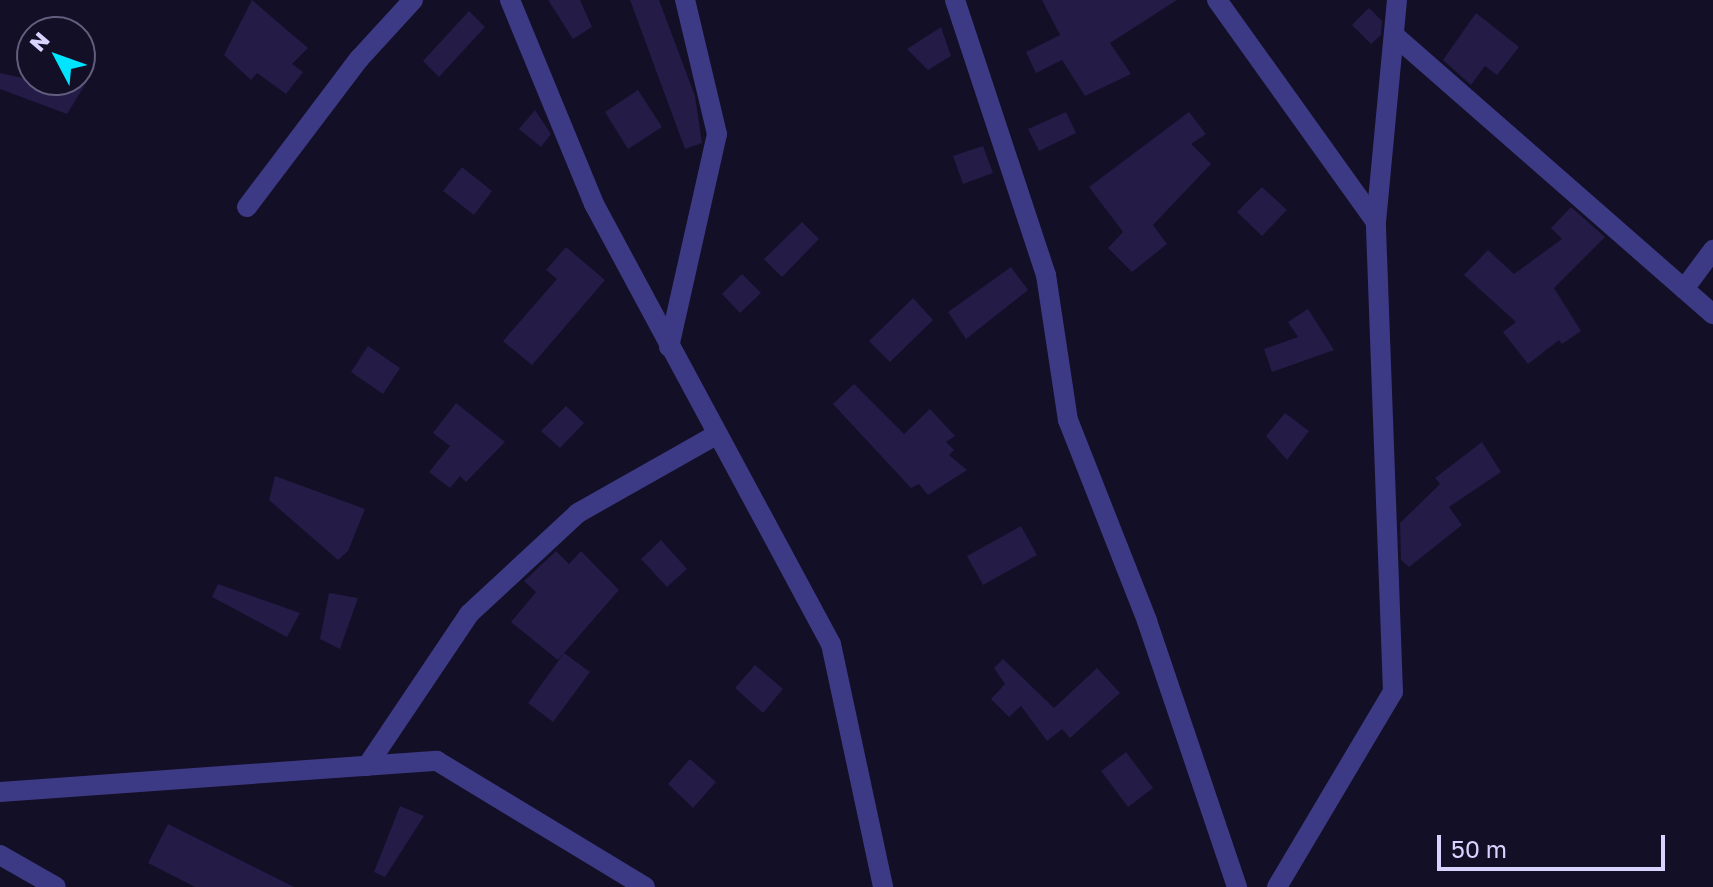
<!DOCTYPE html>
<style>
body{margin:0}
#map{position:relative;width:1713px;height:887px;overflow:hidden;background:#130f26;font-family:"Golos Text",sans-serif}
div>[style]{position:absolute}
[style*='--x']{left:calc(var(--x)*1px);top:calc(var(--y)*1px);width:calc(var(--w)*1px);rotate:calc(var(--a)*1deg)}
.building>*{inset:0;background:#241b47}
.street>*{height:20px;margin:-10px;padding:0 10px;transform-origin:10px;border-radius:10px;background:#3d3a85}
span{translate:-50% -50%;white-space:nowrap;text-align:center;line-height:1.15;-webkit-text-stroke:6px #130f26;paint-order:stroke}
.north{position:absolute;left:16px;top:16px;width:80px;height:80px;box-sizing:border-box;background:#130f26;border:2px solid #625e7d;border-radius:50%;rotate:311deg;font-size:22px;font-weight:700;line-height:32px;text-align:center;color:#d9d4ff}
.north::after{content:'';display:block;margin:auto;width:28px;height:36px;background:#00e5ff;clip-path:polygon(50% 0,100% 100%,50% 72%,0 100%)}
.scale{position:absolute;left:1437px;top:835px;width:228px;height:36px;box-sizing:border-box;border:4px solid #d9d4ff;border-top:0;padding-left:10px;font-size:24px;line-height:28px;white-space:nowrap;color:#d9d4ff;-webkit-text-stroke:6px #130f26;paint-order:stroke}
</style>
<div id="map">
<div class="building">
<i style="clip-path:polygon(252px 0,308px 48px,292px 64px,303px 72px,286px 94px,257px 73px,251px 80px,224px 55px)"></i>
<i style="clip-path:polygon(548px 0,580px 0,592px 27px,573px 39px)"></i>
<i style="clip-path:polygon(630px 0,659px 0,695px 96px,702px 143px,685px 149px)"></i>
<i style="clip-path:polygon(1042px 0,1177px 0,1110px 43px,1131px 74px,1085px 96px,1062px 60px,1036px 73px,1026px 52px,1060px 35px)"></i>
<i style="clip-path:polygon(1369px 8px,1382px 21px,1381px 35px,1371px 44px,1352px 25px)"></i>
<i style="clip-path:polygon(469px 11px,485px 27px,439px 77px,423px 61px)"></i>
<i style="clip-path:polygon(1476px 13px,1519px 47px,1497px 75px,1485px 66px,1471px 85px,1443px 60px)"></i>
<i style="clip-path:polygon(941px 27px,951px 56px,928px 70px,907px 49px)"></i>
<i style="clip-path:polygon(0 73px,32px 80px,88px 80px,67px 114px,0 89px)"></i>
<i style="clip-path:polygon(638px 90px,662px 127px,628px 149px,605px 112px)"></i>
<i style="clip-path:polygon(535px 110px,551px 134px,541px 147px,519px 129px)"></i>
<i style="clip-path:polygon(1066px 112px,1076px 133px,1039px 151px,1028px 129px)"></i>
<i style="clip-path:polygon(1189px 112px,1206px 134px,1191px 144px,1211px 164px,1153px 225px,1167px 244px,1132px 272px,1108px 248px,1123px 232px,1089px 187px)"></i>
<i style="clip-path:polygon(983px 146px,993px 173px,963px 184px,953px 156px)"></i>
<i style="clip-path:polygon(462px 167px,492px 191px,474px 215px,443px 191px)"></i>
<i style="clip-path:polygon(1262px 187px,1287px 210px,1262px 236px,1237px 212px)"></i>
<i style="clip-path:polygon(1571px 207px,1605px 237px,1554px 288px,1581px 331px,1562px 344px,1559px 340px,1528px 364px,1503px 332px,1516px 322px,1464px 275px,1488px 250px,1514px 274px,1562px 239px,1551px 228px)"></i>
<i style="clip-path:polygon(802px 222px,819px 239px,782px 277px,764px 259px)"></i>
<i style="clip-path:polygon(566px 247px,605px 280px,532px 365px,503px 341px,557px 279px,546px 270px)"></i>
<i style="clip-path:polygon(1011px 267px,1028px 290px,966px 339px,948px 312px)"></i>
<i style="clip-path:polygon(742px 274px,761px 293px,740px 313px,722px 294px)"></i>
<i style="clip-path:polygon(913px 298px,933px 320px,890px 362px,869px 341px)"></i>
<i style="clip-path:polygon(1308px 309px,1334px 350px,1272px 372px,1264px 349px,1298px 337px,1288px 322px)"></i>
<i style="clip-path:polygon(368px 346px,400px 368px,383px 394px,351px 372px)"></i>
<i style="clip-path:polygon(854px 384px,904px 434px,930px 409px,955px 436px,946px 442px,954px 450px,949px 455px,967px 470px,928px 495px,919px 484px,911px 488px,833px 404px)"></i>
<i style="clip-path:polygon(456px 403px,505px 442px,466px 482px,460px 476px,450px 488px,429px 472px,450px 446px,433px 433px)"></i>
<i style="clip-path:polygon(566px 406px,584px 423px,560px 448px,541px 431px)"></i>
<i style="clip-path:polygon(1285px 413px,1309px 431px,1287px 460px,1266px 436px)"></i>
<i style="clip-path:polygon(1482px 442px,1501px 472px,1449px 507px,1462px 525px,1409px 567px,1401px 560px,1400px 523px,1440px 484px,1435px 478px)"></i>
<i style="clip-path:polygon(275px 476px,365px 509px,348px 551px,338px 560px,269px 500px)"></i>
<i style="clip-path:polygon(1021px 526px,1037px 555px,983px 585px,967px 556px)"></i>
<i style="clip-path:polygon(661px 540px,687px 569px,667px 587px,641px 559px)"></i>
<i style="clip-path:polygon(556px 551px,569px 564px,581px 551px,619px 590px,558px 660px,511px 622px,536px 592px,524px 581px)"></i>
<i style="clip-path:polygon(218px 584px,300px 613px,287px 637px,212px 597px)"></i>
<i style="clip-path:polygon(329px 593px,358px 598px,340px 649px,320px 639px)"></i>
<i style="clip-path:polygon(564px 653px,590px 672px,553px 722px,528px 703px)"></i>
<i style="clip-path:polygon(1003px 659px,1054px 708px,1097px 668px,1120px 693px,1070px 738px,1062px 729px,1047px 741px,1021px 706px,1009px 717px,991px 699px,1005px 684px,994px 668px)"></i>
<i style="clip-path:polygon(755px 665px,783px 689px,763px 713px,735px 688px)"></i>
<i style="clip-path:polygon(1126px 752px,1153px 788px,1128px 807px,1101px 771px)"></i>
<i style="clip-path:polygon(690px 759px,716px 782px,693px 808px,668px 784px)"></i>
<i style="clip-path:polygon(400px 806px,424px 816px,385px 877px,374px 872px)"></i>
<i style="clip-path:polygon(168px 824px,294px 887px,195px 887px,148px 863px)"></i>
</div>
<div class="street">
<i style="--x:510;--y:0;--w:221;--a:67.6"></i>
<i style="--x:594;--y:204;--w:500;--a:61.7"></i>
<i style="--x:831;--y:644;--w:249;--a:77.9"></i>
<i style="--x:955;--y:0;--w:290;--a:71.7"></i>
<i style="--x:1046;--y:275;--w:147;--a:81.4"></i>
<i style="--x:1068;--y:420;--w:216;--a:68.5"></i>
<i style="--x:1147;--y:621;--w:281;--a:71.3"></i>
<i style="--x:1217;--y:0;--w:273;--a:54.4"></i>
<i style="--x:1394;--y:35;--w:424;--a:41.2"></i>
<i style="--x:247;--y:207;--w:186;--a:-52.9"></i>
<i style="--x:359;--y:59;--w:80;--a:-47.5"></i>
<i style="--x:1684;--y:289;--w:49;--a:-53.4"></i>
<i style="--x:669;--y:347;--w:218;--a:-77.3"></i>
<i style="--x:717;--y:134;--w:138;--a:-103.4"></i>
<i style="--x:367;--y:766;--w:183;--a:-56.1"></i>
<i style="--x:469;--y:614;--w:149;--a:-42.8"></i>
<i style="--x:578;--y:513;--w:159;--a:-29.5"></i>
<i style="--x:0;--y:792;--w:438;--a:-4.1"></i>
<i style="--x:437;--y:761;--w:243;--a:31.2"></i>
<i style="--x:0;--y:855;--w:64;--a:29.7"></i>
<i style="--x:1277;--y:887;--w:227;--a:-59.3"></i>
<i style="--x:1393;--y:692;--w:470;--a:-92.1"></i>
<i style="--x:1376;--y:222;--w:223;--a:-84.6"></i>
</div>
<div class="north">N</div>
<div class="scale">50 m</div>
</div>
